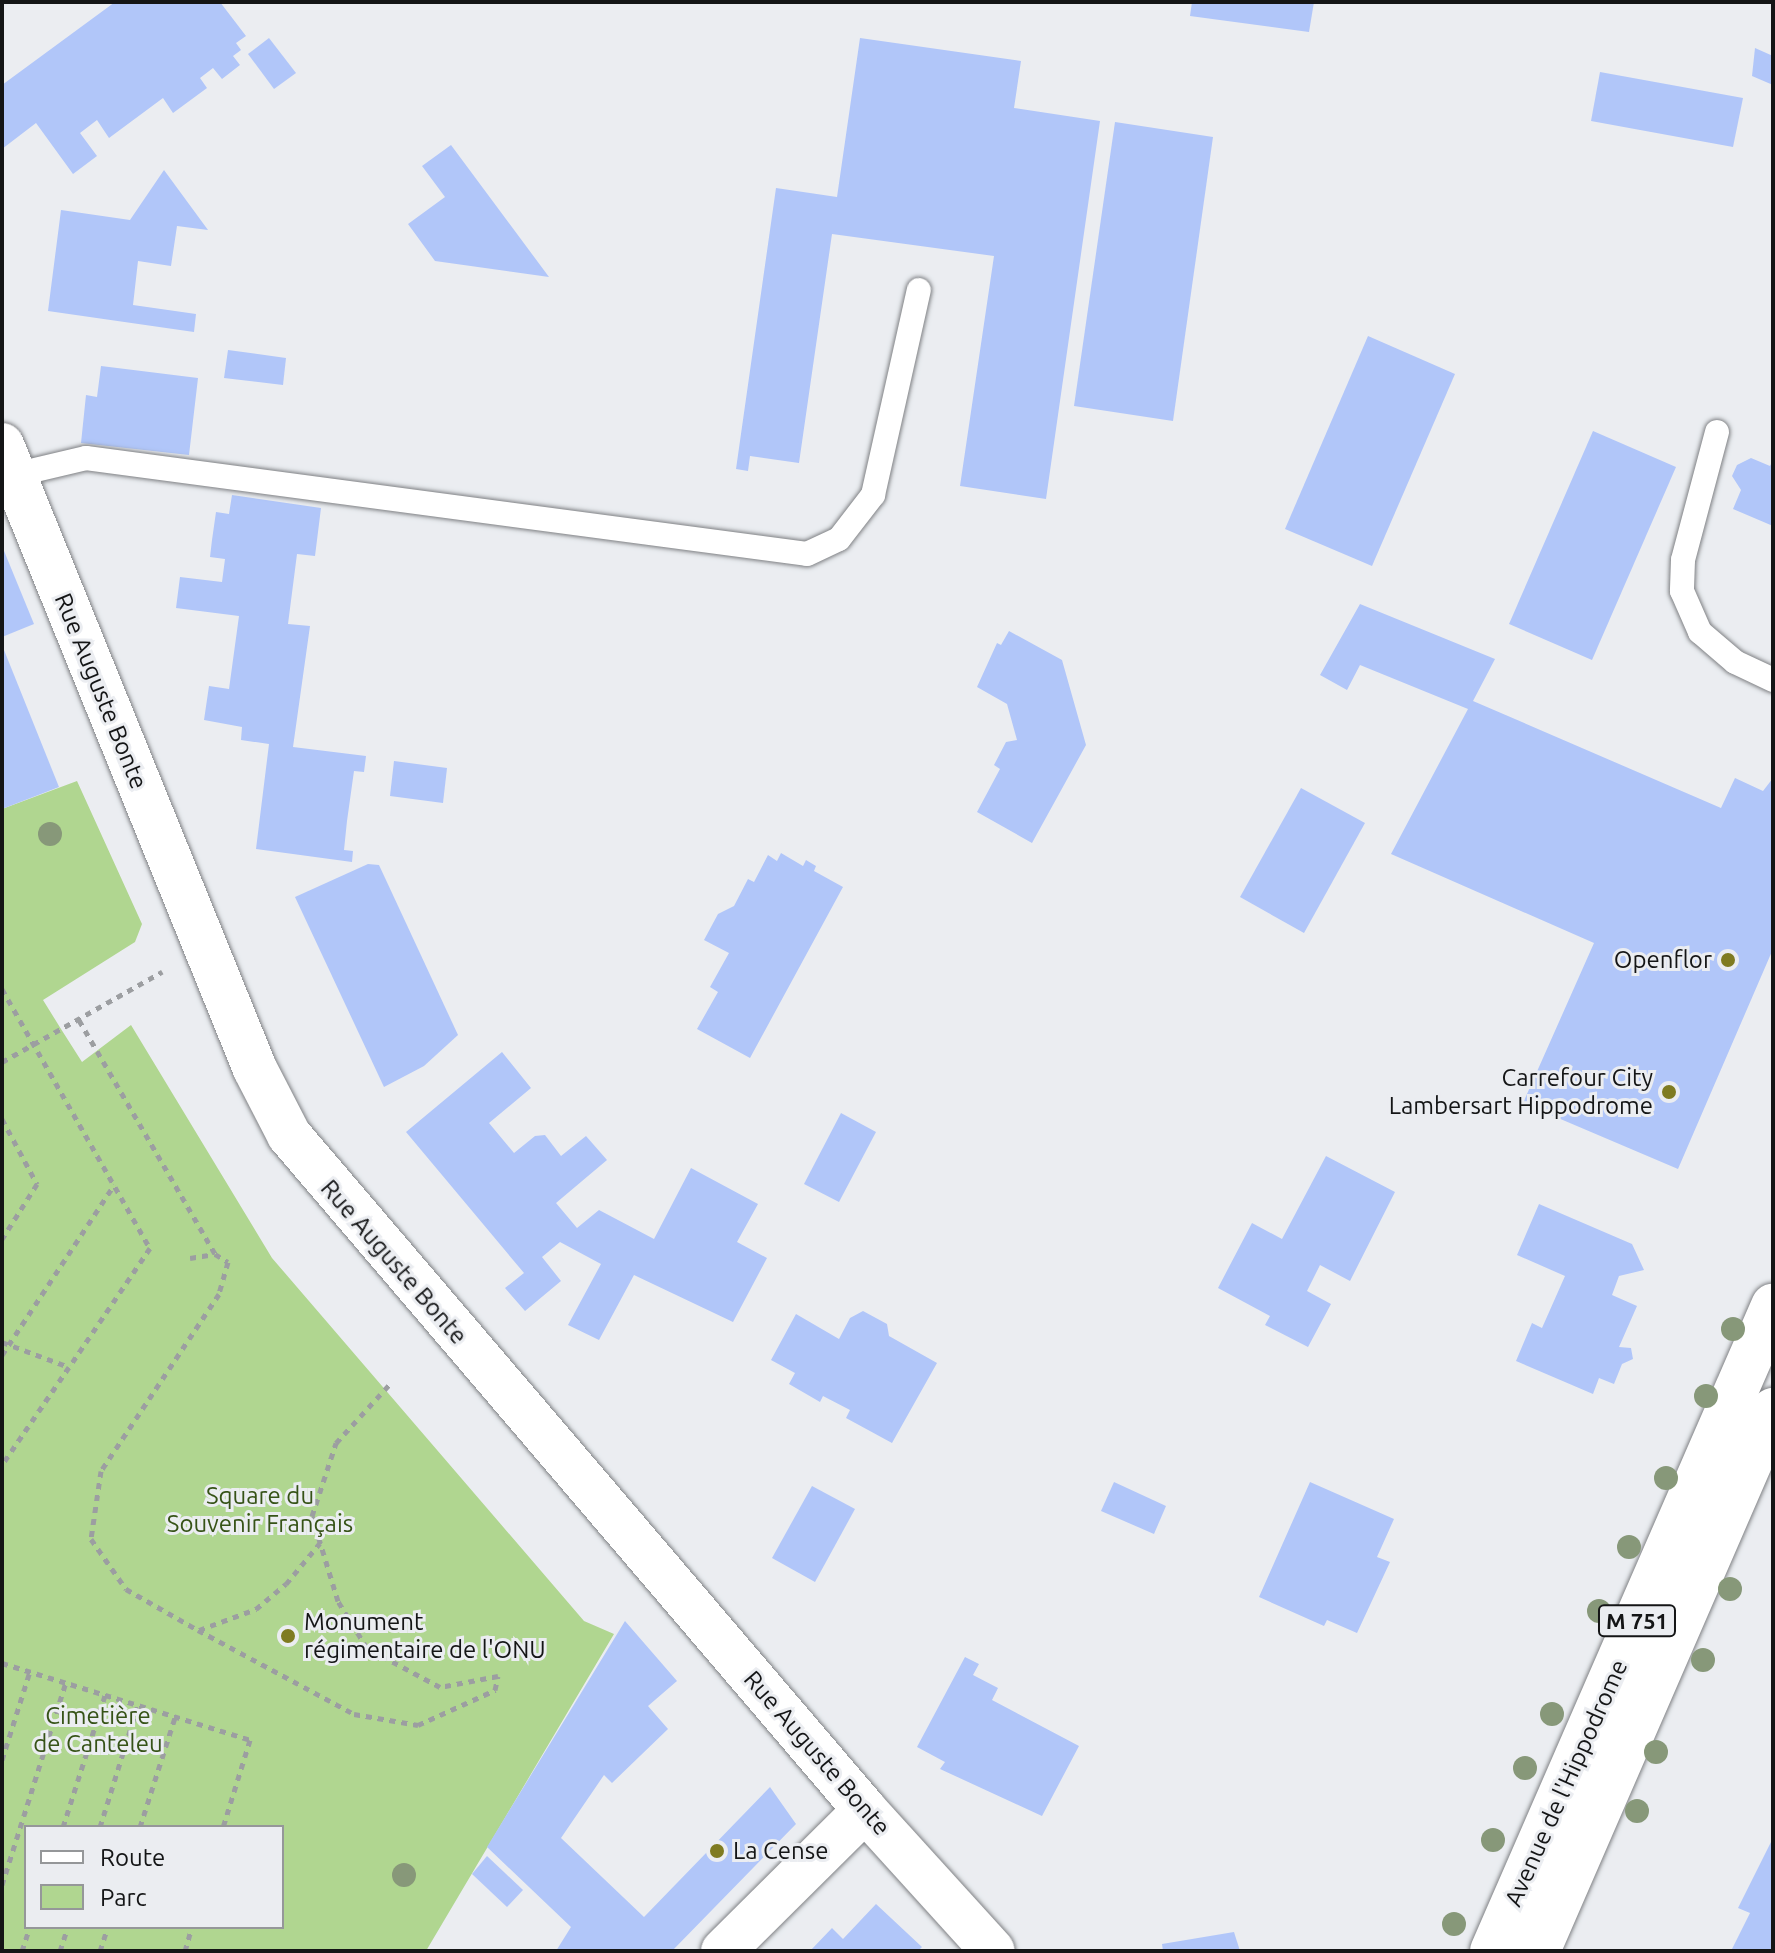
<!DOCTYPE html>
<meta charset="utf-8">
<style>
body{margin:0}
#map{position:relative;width:1775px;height:1953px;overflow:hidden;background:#ebedf1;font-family:Ubuntu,sans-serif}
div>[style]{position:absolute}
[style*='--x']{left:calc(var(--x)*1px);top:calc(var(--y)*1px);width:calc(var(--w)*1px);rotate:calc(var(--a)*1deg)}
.green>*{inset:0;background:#b0d690}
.building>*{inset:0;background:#b1c6f9}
.path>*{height:5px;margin-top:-2.5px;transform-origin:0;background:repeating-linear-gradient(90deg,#9c9ea1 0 6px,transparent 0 12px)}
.roads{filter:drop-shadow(0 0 2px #7f8184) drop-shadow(0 0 2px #7f8184)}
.lane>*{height:24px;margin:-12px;padding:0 12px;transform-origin:12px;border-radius:12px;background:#fff}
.street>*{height:44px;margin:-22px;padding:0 22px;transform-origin:22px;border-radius:22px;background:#fff}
.secondary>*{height:44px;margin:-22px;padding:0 22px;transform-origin:22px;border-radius:22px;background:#fff}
.primary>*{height:44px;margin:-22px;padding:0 22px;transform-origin:22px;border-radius:22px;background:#fff}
.trees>*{width:24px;height:24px;margin:-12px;border-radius:50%;background:#879879}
.dots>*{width:22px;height:22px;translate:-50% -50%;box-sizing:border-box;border:4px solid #ebedf1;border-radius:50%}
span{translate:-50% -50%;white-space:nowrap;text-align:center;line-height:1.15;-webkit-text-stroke:6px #ebedf1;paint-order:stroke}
.shield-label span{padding:2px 6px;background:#ebedf1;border:2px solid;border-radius:6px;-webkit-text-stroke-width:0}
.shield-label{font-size:22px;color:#141516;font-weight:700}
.street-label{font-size:24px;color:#141516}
.poi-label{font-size:24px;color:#141516}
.right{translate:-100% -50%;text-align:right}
.left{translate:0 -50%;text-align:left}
.park-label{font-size:24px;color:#365317}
.frame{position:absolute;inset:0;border:4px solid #141516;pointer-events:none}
.legend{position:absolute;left:24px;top:1825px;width:260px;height:104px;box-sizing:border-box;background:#ebedf1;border:2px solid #959799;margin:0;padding:10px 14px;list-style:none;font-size:24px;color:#141516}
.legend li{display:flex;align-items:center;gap:16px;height:40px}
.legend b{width:40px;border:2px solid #959799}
</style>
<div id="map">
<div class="green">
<i style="clip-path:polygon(evenodd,77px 781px,142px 924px,135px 942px,43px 1000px,61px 1029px,82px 1062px,131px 1025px,272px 1258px,584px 1621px,614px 1634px,426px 1951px,2px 1951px,2px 809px,77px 781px,26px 1827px,282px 1827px,282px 1927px,26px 1927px,26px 1827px)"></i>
</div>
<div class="building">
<i style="clip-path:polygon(115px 2px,220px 2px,246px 36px,236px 43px,241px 50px,233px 56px,240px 65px,222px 79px,213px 68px,200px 78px,207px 88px,173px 113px,163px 98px,109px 138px,97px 120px,80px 133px,97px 156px,73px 174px,36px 123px,2px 149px,2px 85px)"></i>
<i style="clip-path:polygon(1192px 2px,1314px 2px,1309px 32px,1190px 16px)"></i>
<i style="clip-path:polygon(269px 38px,296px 73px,274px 89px,248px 54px)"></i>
<i style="clip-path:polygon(860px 38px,1021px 61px,1014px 108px,1100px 121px,1046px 499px,960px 486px,994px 256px,832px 234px,799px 463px,750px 456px,748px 471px,736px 469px,776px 188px,837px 197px)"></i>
<i style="clip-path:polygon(1755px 48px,1773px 56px,1773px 85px,1752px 76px)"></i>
<i style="clip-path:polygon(1600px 72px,1743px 98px,1733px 147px,1591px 121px)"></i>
<i style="clip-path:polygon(1115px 122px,1213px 137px,1173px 421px,1074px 406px)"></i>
<i style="clip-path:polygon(451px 145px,549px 277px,435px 261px,408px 224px,445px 197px,422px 166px)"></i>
<i style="clip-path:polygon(164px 170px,208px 230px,177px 226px,171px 266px,138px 261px,133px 305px,196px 314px,194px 332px,48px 311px,61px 210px,130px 220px)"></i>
<i style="clip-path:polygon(1368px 336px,1455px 374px,1372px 566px,1285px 529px)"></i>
<i style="clip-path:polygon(228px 350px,286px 358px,283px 385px,224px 378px)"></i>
<i style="clip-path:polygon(101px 366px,198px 378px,189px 455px,81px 443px,86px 395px,97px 397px)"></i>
<i style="clip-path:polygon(1593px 431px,1676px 467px,1592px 660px,1509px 624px)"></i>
<i style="clip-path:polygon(1751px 458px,1770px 466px,1773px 460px,1773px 526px,1733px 509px,1741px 490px,1732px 476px,1737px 465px)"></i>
<i style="clip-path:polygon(232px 495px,321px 508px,315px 556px,297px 554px,288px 624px,310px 626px,293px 747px,366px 756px,364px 772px,354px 771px,347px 821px,344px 850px,353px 851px,352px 862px,256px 849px,269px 744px,241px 740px,242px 727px,204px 720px,209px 686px,229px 689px,239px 616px,176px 608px,180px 577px,222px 582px,225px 559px,210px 557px,212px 540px,216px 512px,229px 514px)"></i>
<i style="clip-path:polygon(2px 546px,34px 624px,2px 637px)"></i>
<i style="clip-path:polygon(1360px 604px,1495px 659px,1473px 701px,1721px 808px,1735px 778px,1763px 791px,1773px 778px,1773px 949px,1678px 1169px,1523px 1103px,1594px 943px,1391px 854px,1468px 709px,1360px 665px,1347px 690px,1320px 675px)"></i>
<i style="clip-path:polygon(1009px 631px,1062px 660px,1086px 745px,1032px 843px,977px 812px,1000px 769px,994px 765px,1006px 742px,1017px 740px,1007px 704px,977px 687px,997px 643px,1001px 645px)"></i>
<i style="clip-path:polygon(2px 645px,59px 787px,2px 809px)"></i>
<i style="clip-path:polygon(394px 761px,447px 768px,443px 803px,390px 796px)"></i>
<i style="clip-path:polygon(1301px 788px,1365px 823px,1304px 933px,1240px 897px)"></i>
<i style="clip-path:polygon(781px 853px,803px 866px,806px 860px,816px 866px,814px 871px,843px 887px,750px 1058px,697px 1029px,718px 992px,710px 987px,729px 953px,704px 940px,718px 914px,734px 906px,748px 879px,754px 882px,768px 855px,777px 861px)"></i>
<i style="clip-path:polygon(368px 864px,379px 865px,458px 1035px,424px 1066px,384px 1087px,295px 897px)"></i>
<i style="clip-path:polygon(502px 1052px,531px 1088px,489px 1123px,514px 1153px,535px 1136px,545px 1135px,561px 1156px,586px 1136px,607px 1160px,556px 1203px,577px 1228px,599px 1210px,654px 1239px,691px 1168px,758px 1204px,737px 1242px,767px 1258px,733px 1322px,634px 1275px,599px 1340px,568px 1325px,601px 1264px,560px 1242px,542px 1257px,561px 1281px,525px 1311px,505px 1288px,524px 1273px,406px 1132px)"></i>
<i style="clip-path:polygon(841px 1113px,876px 1132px,839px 1202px,804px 1184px)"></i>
<i style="clip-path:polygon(1326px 1156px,1395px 1192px,1350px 1281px,1320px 1265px,1307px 1291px,1331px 1304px,1308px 1347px,1265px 1325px,1270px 1316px,1218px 1288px,1252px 1223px,1282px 1239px)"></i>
<i style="clip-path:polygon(1539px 1204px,1632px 1244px,1644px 1270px,1619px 1276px,1612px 1295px,1637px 1306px,1619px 1347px,1631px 1348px,1633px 1359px,1622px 1364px,1614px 1384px,1599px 1378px,1593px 1394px,1516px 1361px,1532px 1323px,1542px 1328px,1565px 1276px,1517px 1255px)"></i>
<i style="clip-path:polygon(863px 1311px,887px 1324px,889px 1336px,937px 1363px,892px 1443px,846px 1418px,850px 1410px,823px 1396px,820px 1402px,789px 1384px,795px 1373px,771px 1360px,796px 1314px,839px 1339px,850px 1318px)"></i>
<i style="clip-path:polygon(1114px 1482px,1166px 1506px,1154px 1534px,1101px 1511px)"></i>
<i style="clip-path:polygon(1310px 1482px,1394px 1519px,1377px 1557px,1390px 1562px,1357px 1633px,1327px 1620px,1324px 1626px,1259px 1597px)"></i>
<i style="clip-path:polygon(812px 1486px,855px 1509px,815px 1582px,772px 1558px)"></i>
<i style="clip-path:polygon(625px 1621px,677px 1681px,648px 1706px,668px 1729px,612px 1783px,604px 1775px,561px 1838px,644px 1917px,770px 1787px,796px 1824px,672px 1951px,556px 1951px,571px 1927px,487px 1847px)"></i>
<i style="clip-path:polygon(965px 1657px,979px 1664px,973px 1675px,998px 1688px,992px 1700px,1079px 1746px,1042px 1816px,940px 1769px,945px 1762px,917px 1747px)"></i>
<i style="clip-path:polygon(1773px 1838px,1773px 1951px,1731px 1951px,1750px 1913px,1738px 1908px)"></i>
<i style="clip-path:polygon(487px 1856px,523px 1890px,507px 1907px,472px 1874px)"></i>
<i style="clip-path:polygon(876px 1904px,922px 1947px,918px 1951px,810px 1951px,832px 1928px,843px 1939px)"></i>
<i style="clip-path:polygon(1234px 1932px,1240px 1951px,1163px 1951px,1162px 1944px)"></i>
</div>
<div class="path">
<i style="--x:2;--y:989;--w:298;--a:60.3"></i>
<i style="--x:150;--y:1248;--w:144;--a:124.2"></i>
<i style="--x:79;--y:1020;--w:271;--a:59.8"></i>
<i style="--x:215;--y:1254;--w:15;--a:32"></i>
<i style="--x:228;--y:1262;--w:33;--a:106"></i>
<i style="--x:219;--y:1294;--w:213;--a:123.7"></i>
<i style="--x:101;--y:1471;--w:69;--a:98.4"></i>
<i style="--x:91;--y:1539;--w:61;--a:55"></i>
<i style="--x:126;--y:1589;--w:83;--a:29.7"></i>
<i style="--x:198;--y:1630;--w:177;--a:28.3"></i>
<i style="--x:354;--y:1714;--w:65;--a:9.8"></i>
<i style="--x:418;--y:1725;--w:85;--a:-24.4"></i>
<i style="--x:495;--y:1690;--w:14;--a:-78"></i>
<i style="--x:498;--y:1676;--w:59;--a:169.3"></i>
<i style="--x:440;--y:1687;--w:83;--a:-151.9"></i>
<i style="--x:367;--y:1648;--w:55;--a:-121.7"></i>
<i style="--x:338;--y:1601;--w:89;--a:-107"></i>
<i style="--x:312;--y:1516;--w:77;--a:-71.8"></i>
<i style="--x:336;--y:1443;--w:79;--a:-47.6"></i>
<i style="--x:2;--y:1062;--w:184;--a:-29.4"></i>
<i style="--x:2;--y:1119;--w:74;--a:61.7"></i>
<i style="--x:37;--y:1184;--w:65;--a:122.5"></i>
<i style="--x:190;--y:1258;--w:25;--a:-9"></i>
<i style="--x:2;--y:1342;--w:72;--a:20.5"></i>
<i style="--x:69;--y:1367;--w:119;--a:124.4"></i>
<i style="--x:2;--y:1355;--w:204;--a:-56.6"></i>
<i style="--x:199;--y:1630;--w:61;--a:-20.2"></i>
<i style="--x:256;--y:1609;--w:39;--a:-40"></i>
<i style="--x:286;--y:1584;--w:53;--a:-50.3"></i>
<i style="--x:2;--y:1663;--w:260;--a:17.2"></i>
<i style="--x:250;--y:1740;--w:91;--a:107.2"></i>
<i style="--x:2;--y:1760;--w:93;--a:-72.5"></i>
<i style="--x:63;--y:1827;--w:139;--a:-72.3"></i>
<i style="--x:100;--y:1827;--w:128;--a:-72.7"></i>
<i style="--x:140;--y:1827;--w:115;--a:-72.3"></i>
<i style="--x:2;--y:1885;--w:213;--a:-72.5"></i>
<i style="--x:22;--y:1951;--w:25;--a:-72"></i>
<i style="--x:60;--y:1951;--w:25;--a:-72"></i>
<i style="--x:100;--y:1951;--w:25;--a:-72"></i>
<i style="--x:185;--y:1951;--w:25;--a:-74"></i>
</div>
<div class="roads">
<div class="lane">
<i style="--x:1717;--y:432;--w:132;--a:104.9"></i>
<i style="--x:1683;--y:560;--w:31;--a:92"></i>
<i style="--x:1682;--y:591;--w:45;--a:66.3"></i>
<i style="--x:1700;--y:632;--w:46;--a:40.6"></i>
<i style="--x:1735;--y:662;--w:42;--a:25.3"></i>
<i style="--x:14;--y:475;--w:74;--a:-13.3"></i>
<i style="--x:86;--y:458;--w:727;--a:7.58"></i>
<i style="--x:807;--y:554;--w:35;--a:-25"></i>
<i style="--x:839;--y:539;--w:56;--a:-52.3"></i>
<i style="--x:873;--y:495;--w:210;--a:-77.4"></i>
</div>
<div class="street">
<i style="--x:723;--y:1951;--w:200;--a:-44.8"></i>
</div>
<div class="secondary">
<i style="--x:2;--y:445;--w:673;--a:67.93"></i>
<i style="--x:255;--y:1069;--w:74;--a:62.7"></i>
<i style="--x:289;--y:1135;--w:887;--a:49.52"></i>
<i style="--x:865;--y:1810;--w:190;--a:47.8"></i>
</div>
<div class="primary">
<i style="--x:1492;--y:1951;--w:704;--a:-66.46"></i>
<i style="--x:1538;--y:1951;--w:590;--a:-66.52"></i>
</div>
</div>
<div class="trees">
<i style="left:50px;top:834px"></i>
<i style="left:1733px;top:1329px"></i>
<i style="left:1706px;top:1396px"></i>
<i style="left:1666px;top:1478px"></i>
<i style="left:1629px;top:1547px"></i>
<i style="left:1730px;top:1589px"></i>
<i style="left:1599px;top:1611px"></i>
<i style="left:1703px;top:1660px"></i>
<i style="left:1552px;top:1714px"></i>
<i style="left:1656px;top:1752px"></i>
<i style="left:1525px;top:1768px"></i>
<i style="left:1637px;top:1811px"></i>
<i style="left:1493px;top:1840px"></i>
<i style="left:404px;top:1875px"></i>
<i style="left:1454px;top:1924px"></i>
</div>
<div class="dots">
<i style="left:1728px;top:960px;background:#7f7b21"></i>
<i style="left:1669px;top:1092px;background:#7f7b21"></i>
<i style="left:288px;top:1636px;background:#7f7b21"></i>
<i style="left:717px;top:1851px;background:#7f7b21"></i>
</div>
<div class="shield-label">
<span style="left:1637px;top:1621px">M 751</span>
</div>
<div class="street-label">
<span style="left:101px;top:691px;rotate:68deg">Rue Auguste Bonte</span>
<span style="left:394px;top:1262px;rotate:49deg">Rue Auguste Bonte</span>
<span style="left:817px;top:1753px;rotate:49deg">Rue Auguste Bonte</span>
<span style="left:1566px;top:1783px;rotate:-66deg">Avenue de l'Hippodrome</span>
</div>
<div class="poi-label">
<span class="right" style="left:1712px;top:960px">Openflor</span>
<span class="right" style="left:1653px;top:1092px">Carrefour City<br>Lambersart Hippodrome</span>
<span class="left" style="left:304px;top:1636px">Monument<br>régimentaire de l'ONU</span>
<span class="left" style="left:733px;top:1851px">La Cense</span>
</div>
<div class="park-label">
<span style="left:260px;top:1510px">Square du<br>Souvenir Français</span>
<span style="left:98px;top:1730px">Cimetière<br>de Canteleu</span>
</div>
<div class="frame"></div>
<ul class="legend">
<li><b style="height:10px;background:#fff"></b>Route</li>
<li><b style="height:22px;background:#b0d690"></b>Parc</li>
</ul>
</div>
